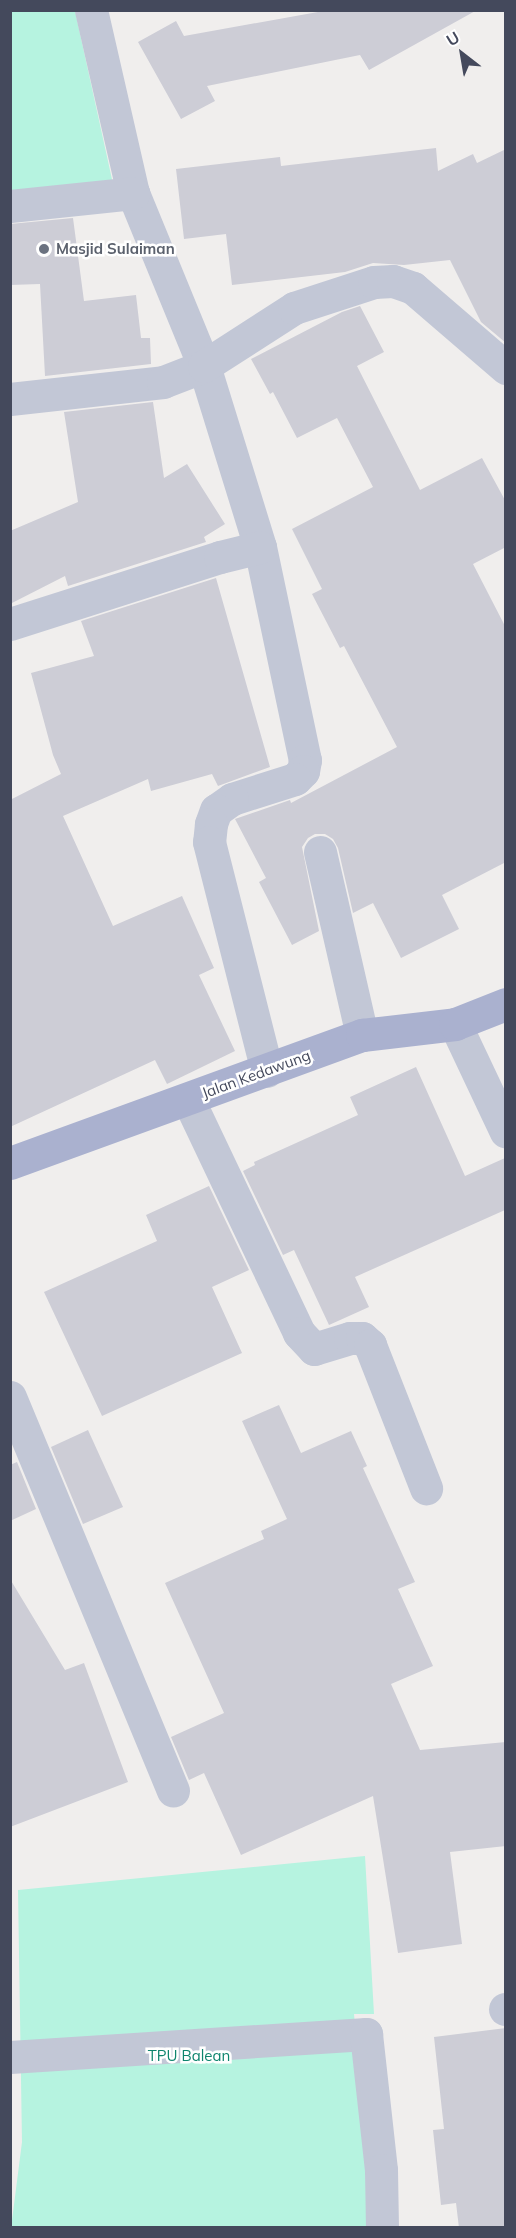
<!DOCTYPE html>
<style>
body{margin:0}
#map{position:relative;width:516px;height:2238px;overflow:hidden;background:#f0eeed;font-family:Mulish,sans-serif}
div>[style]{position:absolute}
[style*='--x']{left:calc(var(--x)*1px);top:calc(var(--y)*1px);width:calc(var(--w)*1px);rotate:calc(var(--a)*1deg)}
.green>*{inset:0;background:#b6f3e0}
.building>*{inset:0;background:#cdcdd6}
.minor>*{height:33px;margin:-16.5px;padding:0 16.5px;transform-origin:16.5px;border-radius:16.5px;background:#c2c7d6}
.major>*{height:33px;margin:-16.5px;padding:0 16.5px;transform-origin:16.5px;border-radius:16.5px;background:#aab1cf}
.dots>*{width:16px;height:16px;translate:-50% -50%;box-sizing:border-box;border:3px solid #fff;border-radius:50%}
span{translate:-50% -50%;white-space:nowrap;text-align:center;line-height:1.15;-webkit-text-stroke:5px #fff;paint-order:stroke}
.worship-label{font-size:15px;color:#5b616d;font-weight:700}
.left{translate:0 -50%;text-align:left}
.street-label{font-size:15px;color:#44495c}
.park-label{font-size:15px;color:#0e846d}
.frame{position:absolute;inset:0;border:12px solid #44495c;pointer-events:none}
.north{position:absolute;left:432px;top:24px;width:60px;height:60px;-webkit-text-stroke:4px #fff;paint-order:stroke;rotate:329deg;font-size:16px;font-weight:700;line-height:24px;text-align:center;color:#44495c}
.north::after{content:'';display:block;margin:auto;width:21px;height:27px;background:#44495c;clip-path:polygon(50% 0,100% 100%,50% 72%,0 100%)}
</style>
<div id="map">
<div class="green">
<i style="clip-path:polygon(10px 11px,75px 11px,113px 184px,11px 196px)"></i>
<i style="clip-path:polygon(365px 1856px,374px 2014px,354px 2014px,372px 2204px,372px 2227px,11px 2228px,22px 2142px,18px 1890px)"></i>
</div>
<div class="building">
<i style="clip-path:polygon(329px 10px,477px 10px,369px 70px,360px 55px,207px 86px,215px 101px,181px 119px,138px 42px,176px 21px,184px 36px)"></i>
<i style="clip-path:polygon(436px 148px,438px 171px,473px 154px,477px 163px,506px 149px,506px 343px,481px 322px,450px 260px,404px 265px,373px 263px,345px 272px,232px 285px,226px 234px,184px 239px,176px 169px,280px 157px,281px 166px)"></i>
<i style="clip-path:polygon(73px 218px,84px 301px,136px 295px,141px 338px,150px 338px,151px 364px,45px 376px,40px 284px,10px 285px,10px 224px)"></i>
<i style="clip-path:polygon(360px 306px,384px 352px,357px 366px,420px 490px,482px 458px,506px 502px,506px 547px,473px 564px,506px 628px,506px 862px,442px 895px,459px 929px,401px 958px,373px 903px,353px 913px,338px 848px,333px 839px,325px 834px,315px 834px,308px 838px,302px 847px,319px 931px,292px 945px,259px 882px,266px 878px,235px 819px,290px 800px,291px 803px,397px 747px,344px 646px,340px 648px,312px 594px,322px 589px,292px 529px,373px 487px,337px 418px,297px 438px,273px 392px,270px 394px,251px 359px,342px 312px)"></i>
<i style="clip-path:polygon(153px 402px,164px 478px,187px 464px,225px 524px,204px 537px,206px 542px,68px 586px,65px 576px,10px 604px,10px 531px,78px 502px,64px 412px)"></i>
<i style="clip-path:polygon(216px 578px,270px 767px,218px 786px,212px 774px,151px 791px,148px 779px,63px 816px,113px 926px,182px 896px,214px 968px,199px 975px,235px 1051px,167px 1084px,155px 1060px,10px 1127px,10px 800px,61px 774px,53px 755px,31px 673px,94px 656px,81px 621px)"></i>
<i style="clip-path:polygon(416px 1067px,465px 1176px,505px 1158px,505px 1210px,355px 1277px,369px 1307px,329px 1325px,294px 1250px,283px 1255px,243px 1171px,255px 1165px,254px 1162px,358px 1115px,350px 1097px)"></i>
<i style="clip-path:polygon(209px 1186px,249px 1270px,212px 1287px,242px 1353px,102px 1416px,44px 1292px,157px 1241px,146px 1215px)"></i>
<i style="clip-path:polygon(279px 1405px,301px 1453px,351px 1431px,367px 1466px,363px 1468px,415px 1582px,398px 1589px,433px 1666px,391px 1684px,420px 1750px,506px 1742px,506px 1846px,450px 1852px,462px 1944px,398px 1953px,373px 1796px,241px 1855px,204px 1773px,189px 1780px,171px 1737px,224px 1713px,165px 1583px,264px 1539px,261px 1531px,287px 1519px,242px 1421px)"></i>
<i style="clip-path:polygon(88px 1430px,123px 1507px,83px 1524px,51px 1447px)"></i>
<i style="clip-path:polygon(17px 1462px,36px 1509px,10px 1521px,10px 1465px)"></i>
<i style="clip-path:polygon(10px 1579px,65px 1670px,84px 1663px,128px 1782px,10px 1827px)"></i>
<i style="clip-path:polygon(506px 2028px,506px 2228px,459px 2228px,456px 2203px,441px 2205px,433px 2130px,444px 2129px,434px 2037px)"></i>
</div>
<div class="minor">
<i style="--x:91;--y:10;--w:188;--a:77.1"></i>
<i style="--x:133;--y:193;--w:187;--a:67.7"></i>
<i style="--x:204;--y:366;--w:189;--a:72.8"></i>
<i style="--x:260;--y:547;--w:218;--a:78.1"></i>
<i style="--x:305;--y:760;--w:11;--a:100"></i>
<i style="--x:303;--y:771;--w:11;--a:135"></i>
<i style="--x:295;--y:779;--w:66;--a:162.4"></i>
<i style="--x:232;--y:799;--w:19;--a:145"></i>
<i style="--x:216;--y:810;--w:15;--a:110"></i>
<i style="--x:211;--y:824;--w:18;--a:96"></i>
<i style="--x:209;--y:842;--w:236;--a:75.8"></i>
<i style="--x:10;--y:206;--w:124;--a:-6"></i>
<i style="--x:10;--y:399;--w:154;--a:-6.3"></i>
<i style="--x:163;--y:382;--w:44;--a:-21.3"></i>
<i style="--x:204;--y:366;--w:107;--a:-32.8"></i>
<i style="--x:294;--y:308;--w:84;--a:-18"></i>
<i style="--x:374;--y:282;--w:19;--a:-3"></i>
<i style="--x:393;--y:281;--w:21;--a:19"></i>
<i style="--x:413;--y:288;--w:123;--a:40.7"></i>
<i style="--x:10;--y:624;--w:220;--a:-17.7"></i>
<i style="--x:220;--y:557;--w:41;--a:-14"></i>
<i style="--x:320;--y:852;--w:188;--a:77.1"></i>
<i style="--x:455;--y:1024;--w:119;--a:64.7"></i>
<i style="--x:188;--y:1099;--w:259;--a:64.6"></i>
<i style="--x:299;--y:1333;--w:22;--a:47"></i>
<i style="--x:314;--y:1349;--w:38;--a:-17"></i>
<i style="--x:350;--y:1338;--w:12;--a:0"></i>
<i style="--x:362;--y:1338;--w:11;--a:41"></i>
<i style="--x:370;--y:1345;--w:154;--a:68.6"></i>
<i style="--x:10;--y:1397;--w:426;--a:67.5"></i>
<i style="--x:505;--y:2009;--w:1;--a:0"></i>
<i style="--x:10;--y:2057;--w:357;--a:-3.7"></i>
<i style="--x:366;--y:2034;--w:137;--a:83.7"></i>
<i style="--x:381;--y:2170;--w:58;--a:89"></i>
</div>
<div class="major">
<i style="--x:10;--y:1163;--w:375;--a:-20"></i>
<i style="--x:362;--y:1035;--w:94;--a:-6.7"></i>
<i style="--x:455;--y:1024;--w:55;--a:-21.4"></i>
</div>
<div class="dots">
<i style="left:44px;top:249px;background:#6b7280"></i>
</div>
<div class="worship-label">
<span class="left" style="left:56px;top:249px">Masjid Sulaiman</span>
</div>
<div class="street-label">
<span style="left:256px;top:1074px;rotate:-20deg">Jalan Kedawung</span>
</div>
<div class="park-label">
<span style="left:189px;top:2056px">TPU Balean</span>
</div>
<div class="frame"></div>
<div class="north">U</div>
</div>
